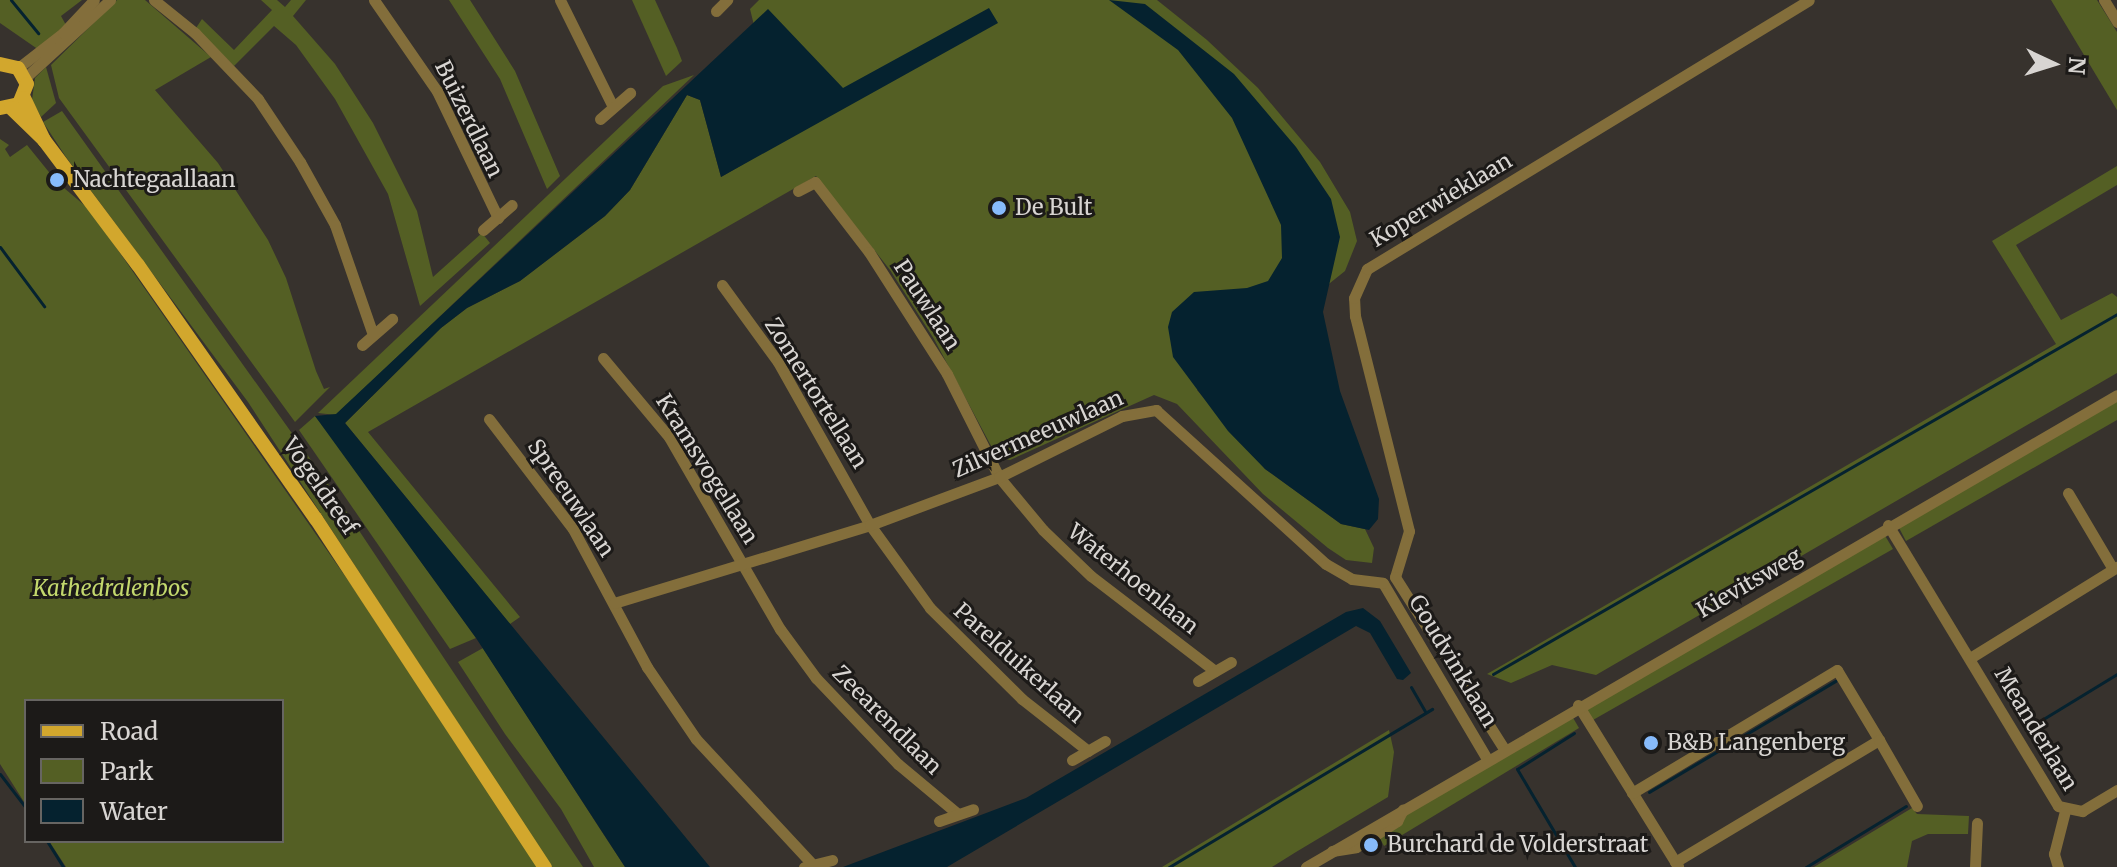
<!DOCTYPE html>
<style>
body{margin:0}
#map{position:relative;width:2117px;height:867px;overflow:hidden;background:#37322d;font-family:Merriweather,serif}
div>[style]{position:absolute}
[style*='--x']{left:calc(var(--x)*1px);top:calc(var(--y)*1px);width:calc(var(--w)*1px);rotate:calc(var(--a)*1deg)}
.green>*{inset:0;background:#545f24}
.water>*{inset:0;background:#05222f}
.stream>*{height:3px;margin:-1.5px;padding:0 1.5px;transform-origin:1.5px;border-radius:1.5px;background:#05222f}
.minor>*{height:11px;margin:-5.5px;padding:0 5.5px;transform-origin:5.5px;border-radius:5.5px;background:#836e3b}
.major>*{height:14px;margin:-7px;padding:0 7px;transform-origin:7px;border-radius:7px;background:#d2a72d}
.dots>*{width:22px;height:22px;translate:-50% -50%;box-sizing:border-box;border:4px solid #1c1a18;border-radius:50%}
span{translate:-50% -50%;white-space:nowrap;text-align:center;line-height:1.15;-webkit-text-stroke:6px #1c1a18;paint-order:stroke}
.street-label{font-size:22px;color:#d8d5d2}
.poi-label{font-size:22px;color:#d8d5d2}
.left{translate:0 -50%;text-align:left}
.park-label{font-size:22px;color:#c3d86d;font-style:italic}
.legend{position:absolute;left:24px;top:699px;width:260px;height:144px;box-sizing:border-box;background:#1c1a18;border:2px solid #676562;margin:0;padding:10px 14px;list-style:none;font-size:24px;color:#d8d5d2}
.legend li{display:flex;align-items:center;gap:16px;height:40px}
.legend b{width:40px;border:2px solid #676562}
.north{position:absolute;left:2013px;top:24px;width:80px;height:80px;-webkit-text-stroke:6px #1c1a18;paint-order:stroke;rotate:94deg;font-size:22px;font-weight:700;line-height:32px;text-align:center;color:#d8d5d2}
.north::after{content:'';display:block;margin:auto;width:28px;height:36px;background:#d8d5d2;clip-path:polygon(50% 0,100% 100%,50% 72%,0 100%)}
</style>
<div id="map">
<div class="green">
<i style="clip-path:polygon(0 0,82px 0,61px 16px,66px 25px,39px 50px,0 23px)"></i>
<i style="clip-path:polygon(117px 0,145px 0,211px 57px,155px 90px,218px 163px,268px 240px,286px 278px,316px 371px,324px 389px,330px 387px,295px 422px,59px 98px,51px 65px)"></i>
<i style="clip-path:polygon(261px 0,277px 0,285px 7px,291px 0,306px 0,293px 16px,335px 64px,373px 123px,417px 211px,433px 277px,482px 233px,490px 243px,420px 306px,388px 194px,335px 99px,296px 45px,274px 26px,234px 66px,196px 28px,202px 19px,234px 50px,272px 10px)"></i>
<i style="clip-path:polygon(449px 0,470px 0,515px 71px,560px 176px,547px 189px,500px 79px)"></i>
<i style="clip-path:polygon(632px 0,655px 0,677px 48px,682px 61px,666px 76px)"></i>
<i style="clip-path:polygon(759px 0,1157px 0,1207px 40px,1258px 88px,1320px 162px,1350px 212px,1357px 241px,1345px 271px,1197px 390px,1265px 469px,1341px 524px,1365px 529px,1374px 548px,1372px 563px,1346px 560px,1328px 548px,1263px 494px,1177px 404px,1154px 395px,1010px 460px,997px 457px,934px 339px,890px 270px,816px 176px,368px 432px,520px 617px,510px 624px,345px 423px,441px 328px,467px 308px,520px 281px,605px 216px,630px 190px,687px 95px,700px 100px,721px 177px,788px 138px,779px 127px,750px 9px)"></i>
<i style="clip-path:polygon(2051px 0,2097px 0,2117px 32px,2117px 110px)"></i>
<i style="clip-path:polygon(46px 67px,56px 103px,41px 117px,32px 100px,35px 78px)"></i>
<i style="clip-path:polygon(694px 75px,336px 415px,318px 413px,663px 86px)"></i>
<i style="clip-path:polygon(62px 111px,326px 481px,583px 867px,552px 867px,248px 402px,66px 157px,43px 122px)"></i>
<i style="clip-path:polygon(0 139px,9px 145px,5px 149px,10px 157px,27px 145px,57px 182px,90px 210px,393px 645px,538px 867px,66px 867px,49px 841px,282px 841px,282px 701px,26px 701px,26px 805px,0 764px)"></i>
<i style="clip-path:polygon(2117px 166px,2117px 185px,2016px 245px,2061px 320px,2112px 293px,2117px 297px,2117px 373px,1596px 675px,1552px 665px,1511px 683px,1487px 674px,2056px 344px,1992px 241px)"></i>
<i style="clip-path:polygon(2117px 401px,2117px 420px,1906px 541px,1898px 526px)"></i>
<i style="clip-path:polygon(315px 416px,327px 431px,476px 638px,450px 649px,299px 430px)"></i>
<i style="clip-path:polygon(1884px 534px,1893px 549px,1593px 720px,1585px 708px)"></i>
<i style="clip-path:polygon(483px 648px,602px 832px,625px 867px,594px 867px,561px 809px,505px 734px,458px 662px)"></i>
<i style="clip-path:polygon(1572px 716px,1579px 728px,1384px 846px,1379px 837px,1417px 807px)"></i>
<i style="clip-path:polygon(1389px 730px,1394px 752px,1388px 797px,1296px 852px,1272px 867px,1162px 867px)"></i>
<i style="clip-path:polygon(1912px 808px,1917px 814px,1969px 816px,1968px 834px,1928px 834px,1912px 841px,1907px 867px,1814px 867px)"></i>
</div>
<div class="water">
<i style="clip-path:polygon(1109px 0,1145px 4px,1234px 74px,1296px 147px,1331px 199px,1340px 237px,1323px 312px,1340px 391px,1379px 499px,1378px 519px,1369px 530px,1341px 524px,1265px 469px,1228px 431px,1173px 357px,1168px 327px,1172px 312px,1194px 292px,1247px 288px,1268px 281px,1282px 258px,1281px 225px,1232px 118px,1178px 50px)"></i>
<i style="clip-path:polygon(989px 8px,998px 23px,721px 177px,700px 100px,687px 95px,630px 190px,605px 216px,520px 281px,467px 308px,441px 328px,345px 423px,710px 867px,625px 867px,476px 638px,315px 416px,336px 414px,768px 9px,843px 88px)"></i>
<i style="clip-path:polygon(1363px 608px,1380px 621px,1411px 673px,1403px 680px,1397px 679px,1370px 633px,1356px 626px,947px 867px,843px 867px,1026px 798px,1346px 612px)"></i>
</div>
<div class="stream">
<i style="--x:11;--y:0;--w:43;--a:50.7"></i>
<i style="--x:0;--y:247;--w:74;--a:53.3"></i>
<i style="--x:1493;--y:674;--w:720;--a:-29.98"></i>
<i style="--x:1411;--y:687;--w:28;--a:60"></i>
<i style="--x:2035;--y:724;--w:96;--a:-31.4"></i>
<i style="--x:1574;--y:733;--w:67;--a:147.7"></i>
<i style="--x:1517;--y:769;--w:114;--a:59.4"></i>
<i style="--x:0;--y:774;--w:43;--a:52.6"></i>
<i style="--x:1649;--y:792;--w:217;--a:-30.8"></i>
<i style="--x:47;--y:841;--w:31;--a:58"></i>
<i style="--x:1169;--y:867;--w:307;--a:-31"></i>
<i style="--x:1806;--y:867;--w:117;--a:-31.4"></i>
</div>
<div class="minor">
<i style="--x:154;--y:0;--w:53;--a:38.8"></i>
<i style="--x:195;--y:33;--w:91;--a:46.3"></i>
<i style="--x:258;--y:99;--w:76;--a:56.3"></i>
<i style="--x:300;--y:162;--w:72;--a:60.9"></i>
<i style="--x:335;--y:225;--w:116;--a:70.9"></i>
<i style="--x:374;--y:0;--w:111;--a:55.3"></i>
<i style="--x:437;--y:91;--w:141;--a:64.3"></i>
<i style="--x:560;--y:0;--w:119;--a:63.6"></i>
<i style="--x:2104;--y:0;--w:26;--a:59"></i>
<i style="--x:716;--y:11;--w:16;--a:-45"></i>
<i style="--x:18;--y:68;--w:57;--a:-37.9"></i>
<i style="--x:63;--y:33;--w:45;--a:-46.8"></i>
<i style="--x:26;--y:77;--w:114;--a:-42.5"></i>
<i style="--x:600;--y:119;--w:40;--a:-41"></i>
<i style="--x:798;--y:191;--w:19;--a:-28"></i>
<i style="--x:815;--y:182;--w:88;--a:52.4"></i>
<i style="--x:869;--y:252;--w:145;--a:57.4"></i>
<i style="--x:947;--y:374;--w:115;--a:63.2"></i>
<i style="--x:999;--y:477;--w:69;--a:50.3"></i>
<i style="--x:1043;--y:530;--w:66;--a:43.8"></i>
<i style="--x:1091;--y:576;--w:156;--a:37.5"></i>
<i style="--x:483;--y:230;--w:38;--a:-41"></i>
<i style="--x:722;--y:285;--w:95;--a:54"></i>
<i style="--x:778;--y:362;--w:187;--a:60.6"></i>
<i style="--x:870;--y:525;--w:102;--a:54.1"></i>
<i style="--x:930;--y:608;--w:129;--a:44.7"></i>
<i style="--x:1022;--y:699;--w:84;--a:38.2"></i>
<i style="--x:362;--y:345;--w:40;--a:-41"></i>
<i style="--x:603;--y:358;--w:103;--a:50.1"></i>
<i style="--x:669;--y:437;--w:222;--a:60"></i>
<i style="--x:780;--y:629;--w:61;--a:53.7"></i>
<i style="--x:816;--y:678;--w:119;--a:46.4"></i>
<i style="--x:898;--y:764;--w:78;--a:39.8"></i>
<i style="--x:489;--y:419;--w:138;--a:52.6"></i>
<i style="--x:573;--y:529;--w:157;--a:61.8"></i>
<i style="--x:647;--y:667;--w:87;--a:55.8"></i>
<i style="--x:696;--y:739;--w:172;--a:47.1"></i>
<i style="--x:2068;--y:493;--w:88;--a:59.4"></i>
<i style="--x:1888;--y:525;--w:328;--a:58.8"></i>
<i style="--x:2058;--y:806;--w:25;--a:12"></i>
<i style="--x:2082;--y:811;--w:41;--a:-31"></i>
<i style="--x:1395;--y:577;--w:48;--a:-73.1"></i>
<i style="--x:1409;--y:531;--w:222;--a:-104.1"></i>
<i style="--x:1355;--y:316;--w:18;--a:-93"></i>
<i style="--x:1354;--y:298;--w:32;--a:-66"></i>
<i style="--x:1367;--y:269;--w:517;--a:-31.32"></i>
<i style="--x:1395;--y:577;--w:204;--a:57.6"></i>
<i style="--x:1383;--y:583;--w:204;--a:59.4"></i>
<i style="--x:614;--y:603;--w:268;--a:-16.9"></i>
<i style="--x:870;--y:525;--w:138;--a:-20.4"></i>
<i style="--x:999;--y:477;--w:137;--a:-26.4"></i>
<i style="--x:1122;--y:416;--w:35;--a:-10"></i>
<i style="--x:1156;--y:410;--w:229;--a:42.2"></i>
<i style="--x:1326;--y:564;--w:30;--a:30"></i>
<i style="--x:1352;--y:579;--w:31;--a:7"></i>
<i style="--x:1970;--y:658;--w:173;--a:-31.8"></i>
<i style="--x:1198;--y:681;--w:38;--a:-30"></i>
<i style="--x:1578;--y:705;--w:190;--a:58.2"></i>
<i style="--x:1072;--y:760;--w:38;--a:-30"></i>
<i style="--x:1632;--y:793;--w:239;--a:-31"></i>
<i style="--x:1837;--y:670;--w:82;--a:59"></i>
<i style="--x:939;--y:821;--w:36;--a:-19"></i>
<i style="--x:1332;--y:851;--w:24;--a:-9"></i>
<i style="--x:1356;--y:847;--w:49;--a:-32.4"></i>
<i style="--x:1397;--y:821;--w:13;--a:-63"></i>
<i style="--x:1675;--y:862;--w:238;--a:-30.9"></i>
<i style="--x:1879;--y:740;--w:76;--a:60.1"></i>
<i style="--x:804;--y:867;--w:29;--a:-14"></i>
<i style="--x:1306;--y:867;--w:938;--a:-30.2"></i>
<i style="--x:1975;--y:867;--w:44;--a:-87.4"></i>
<i style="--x:2058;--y:867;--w:14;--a:-107"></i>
<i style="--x:2054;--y:854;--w:44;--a:-75.7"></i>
</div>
<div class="major">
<i style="--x:0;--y:64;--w:18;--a:13"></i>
<i style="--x:18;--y:68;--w:18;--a:61"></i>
<i style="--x:27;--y:84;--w:22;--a:112"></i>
<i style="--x:19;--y:104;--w:19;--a:168"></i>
<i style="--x:24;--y:98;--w:47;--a:64.5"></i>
<i style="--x:11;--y:108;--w:46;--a:44.1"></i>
<i style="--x:44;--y:140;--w:156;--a:53.1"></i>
<i style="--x:138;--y:265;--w:310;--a:55"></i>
<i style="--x:316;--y:519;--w:417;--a:56.7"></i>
</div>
<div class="dots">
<i style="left:57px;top:180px;background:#87bbfb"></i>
<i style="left:999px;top:208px;background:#87bbfb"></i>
<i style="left:1651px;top:743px;background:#87bbfb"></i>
<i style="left:1371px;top:845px;background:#87bbfb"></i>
</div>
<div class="street-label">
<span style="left:469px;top:119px;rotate:64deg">Buizerdlaan</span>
<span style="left:1441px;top:200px;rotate:-31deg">Koperwieklaan</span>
<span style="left:927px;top:305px;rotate:57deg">Pauwlaan</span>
<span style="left:816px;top:393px;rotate:58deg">Zomertortellaan</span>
<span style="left:1038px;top:434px;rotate:-24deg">Zilvermeeuwlaan</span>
<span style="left:707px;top:469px;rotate:58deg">Kramsvogellaan</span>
<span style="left:320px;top:486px;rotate:55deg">Vogeldreef</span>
<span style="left:571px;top:498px;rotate:56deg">Spreeuwlaan</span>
<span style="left:1133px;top:579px;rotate:39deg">Waterhoenlaan</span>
<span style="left:1749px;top:583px;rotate:-30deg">Kievitsweg</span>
<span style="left:1453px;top:661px;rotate:59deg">Goudvinklaan</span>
<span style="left:1019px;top:663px;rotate:42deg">Parelduikerlaan</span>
<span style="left:887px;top:720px;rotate:45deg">Zeearendlaan</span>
<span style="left:2036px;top:729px;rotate:59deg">Meanderlaan</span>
</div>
<div class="poi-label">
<span class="left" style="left:73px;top:180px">Nachtegaallaan</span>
<span class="left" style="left:1015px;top:208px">De Bult</span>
<span class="left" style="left:1667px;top:743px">B&amp;B Langenberg</span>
<span class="left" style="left:1387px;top:845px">Burchard de Volderstraat</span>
</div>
<div class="park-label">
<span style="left:111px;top:589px">Kathedralenbos</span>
</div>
<ul class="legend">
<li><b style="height:10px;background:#d2a72d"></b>Road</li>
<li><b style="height:22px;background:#545f24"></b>Park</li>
<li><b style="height:22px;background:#05222f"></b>Water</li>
</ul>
<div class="north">N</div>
</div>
